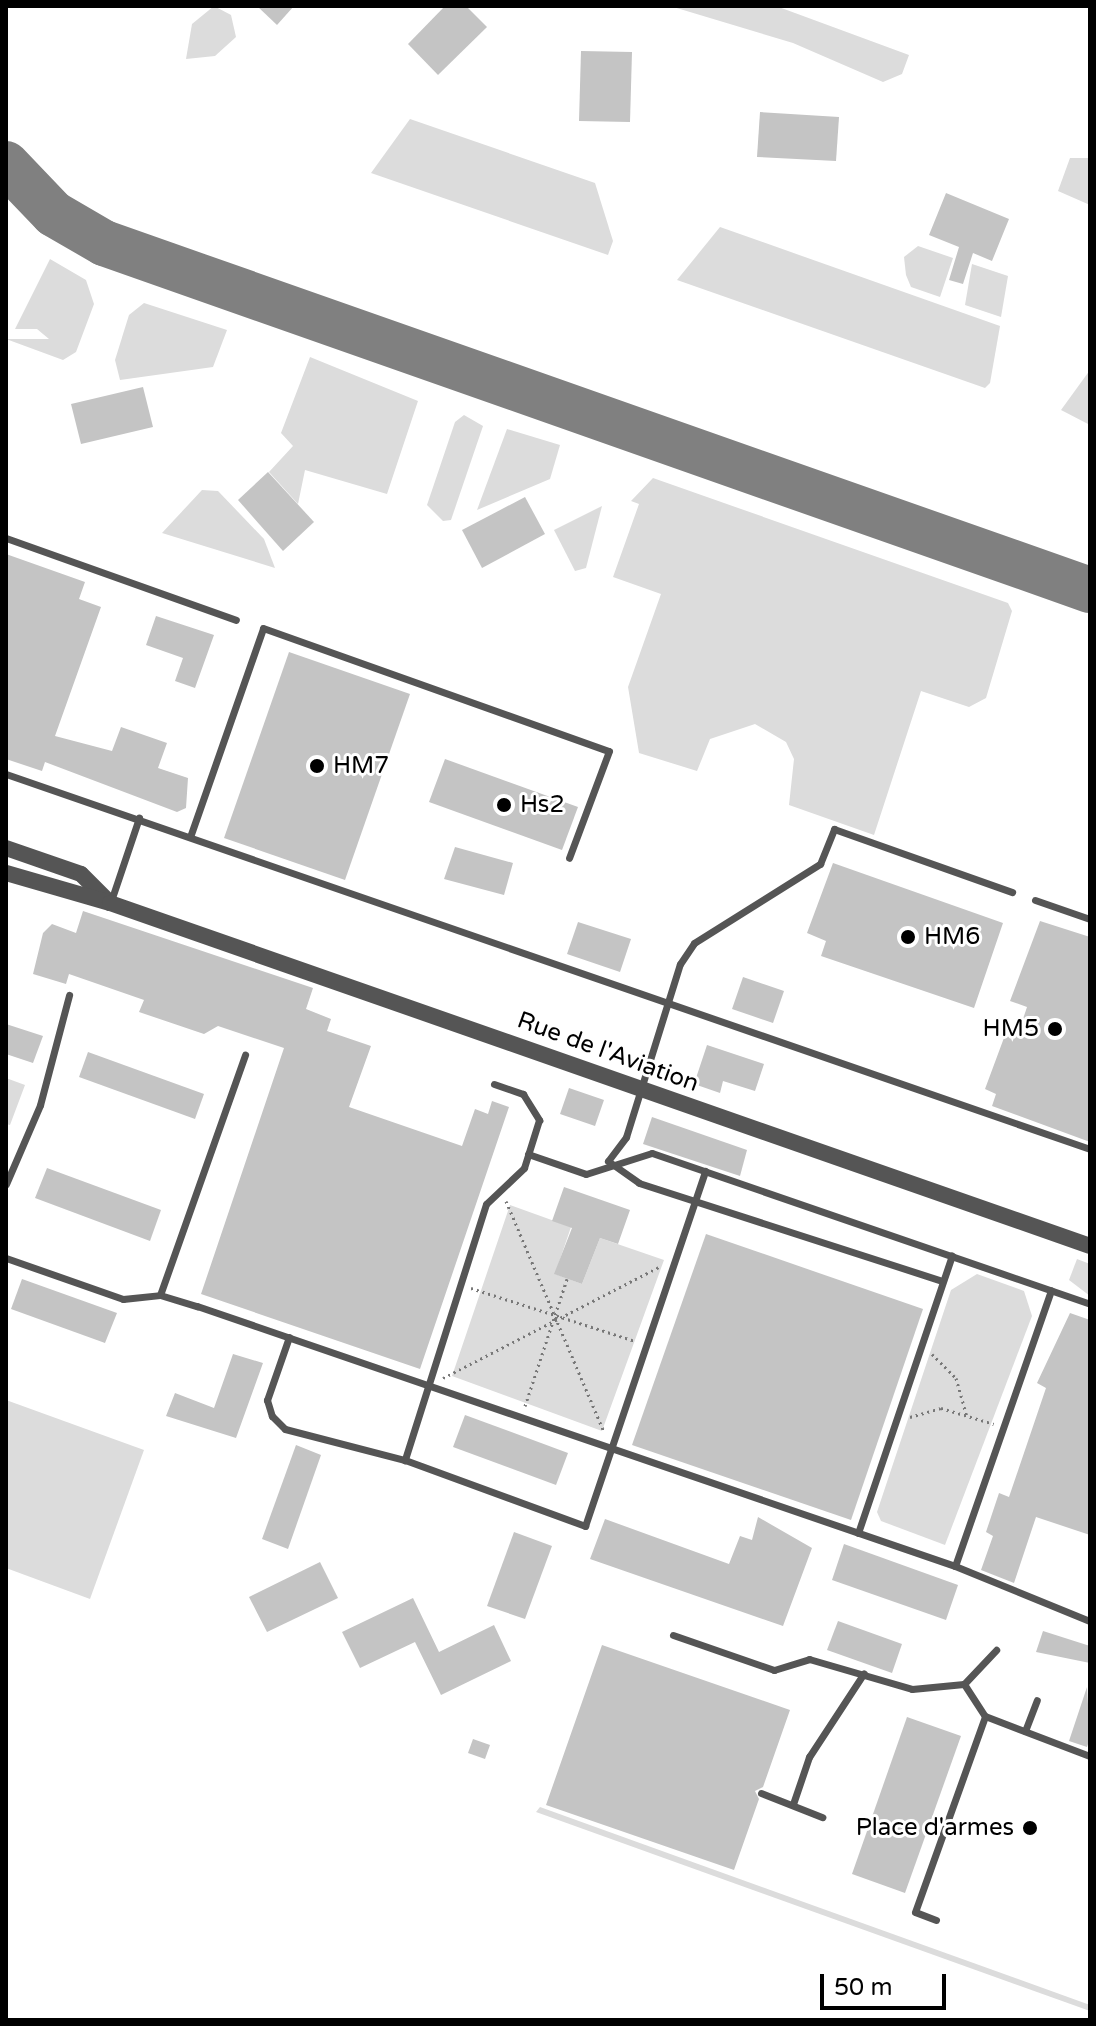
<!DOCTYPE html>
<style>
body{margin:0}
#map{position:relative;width:1096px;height:2026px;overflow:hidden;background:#fff;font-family:"Varela Round",sans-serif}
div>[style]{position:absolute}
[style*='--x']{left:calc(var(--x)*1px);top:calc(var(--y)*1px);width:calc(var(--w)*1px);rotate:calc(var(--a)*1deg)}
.green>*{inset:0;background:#dcdcdc}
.taxiway>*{height:46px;margin:-23px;padding:0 23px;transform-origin:23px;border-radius:23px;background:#808080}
.building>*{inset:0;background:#c4c4c4}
.path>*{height:3px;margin-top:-1.5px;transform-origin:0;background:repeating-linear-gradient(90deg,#777 0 2px,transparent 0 6px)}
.service>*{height:7px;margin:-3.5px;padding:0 3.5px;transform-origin:3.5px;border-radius:3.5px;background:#555}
.tertiary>*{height:16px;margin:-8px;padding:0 8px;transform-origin:8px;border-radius:8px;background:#555}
.dots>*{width:22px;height:22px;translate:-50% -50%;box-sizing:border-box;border:4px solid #fff;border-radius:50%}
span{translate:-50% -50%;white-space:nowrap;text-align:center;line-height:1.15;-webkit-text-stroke:6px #fff;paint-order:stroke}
.poi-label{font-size:24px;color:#000}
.left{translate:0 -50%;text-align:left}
.right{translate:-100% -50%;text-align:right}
.street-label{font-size:24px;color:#000}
.frame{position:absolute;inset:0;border:8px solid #000;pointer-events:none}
.scale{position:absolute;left:820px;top:1974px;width:126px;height:36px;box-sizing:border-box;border:4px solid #000;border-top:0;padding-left:10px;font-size:24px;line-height:28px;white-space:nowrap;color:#000;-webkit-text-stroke:6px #fff;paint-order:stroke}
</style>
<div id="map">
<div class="green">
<i style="clip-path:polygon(214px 6px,231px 15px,236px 37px,215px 56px,186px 59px,192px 24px)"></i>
<i style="clip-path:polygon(670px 6px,776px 6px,909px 55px,902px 74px,883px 82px,793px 43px)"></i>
<i style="clip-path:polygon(410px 119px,595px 183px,613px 241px,608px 255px,371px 173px)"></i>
<i style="clip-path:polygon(1070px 158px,1090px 158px,1090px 205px,1058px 191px)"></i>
<i style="clip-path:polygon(720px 227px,1000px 326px,990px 383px,985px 388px,677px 280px)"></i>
<i style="clip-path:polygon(918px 246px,953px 258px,940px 297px,911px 287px,906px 275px,904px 257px)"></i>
<i style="clip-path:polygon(50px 259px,86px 280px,94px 304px,76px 352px,63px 360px,6px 339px,49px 339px,37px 329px,15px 329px)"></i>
<i style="clip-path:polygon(972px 264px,1008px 276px,1001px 317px,965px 305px)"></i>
<i style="clip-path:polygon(144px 303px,227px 330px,213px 367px,120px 380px,115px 360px,129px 315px)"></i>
<i style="clip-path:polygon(310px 357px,418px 401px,387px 494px,305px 470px,298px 504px,269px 472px,293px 446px,281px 433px)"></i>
<i style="clip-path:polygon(1090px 370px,1090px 425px,1061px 410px)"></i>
<i style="clip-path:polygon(464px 415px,483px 426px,451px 520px,443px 521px,427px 505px,455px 422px)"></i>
<i style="clip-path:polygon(507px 429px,560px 445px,550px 479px,477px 510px)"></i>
<i style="clip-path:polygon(653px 478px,1008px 603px,1012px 611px,986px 698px,969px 707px,921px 691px,874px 835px,789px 805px,794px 759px,786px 742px,755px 724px,710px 739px,697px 771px,639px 753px,628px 687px,661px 594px,613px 577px,639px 504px,631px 501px)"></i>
<i style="clip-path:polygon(202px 490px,218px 491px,264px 539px,275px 568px,162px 533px)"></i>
<i style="clip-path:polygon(602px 506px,586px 568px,575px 571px,554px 530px)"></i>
<i style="clip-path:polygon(6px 1078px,25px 1085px,10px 1125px,6px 1124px)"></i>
<i style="clip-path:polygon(510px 1205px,571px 1227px,555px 1274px,582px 1284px,600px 1238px,664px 1260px,602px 1431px,452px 1376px)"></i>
<i style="clip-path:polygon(1077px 1259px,1090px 1264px,1090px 1296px,1069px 1280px)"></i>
<i style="clip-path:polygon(977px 1274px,1024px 1291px,1032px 1316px,945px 1545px,881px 1521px,877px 1512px,951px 1290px)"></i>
<i style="clip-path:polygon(6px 1400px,144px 1450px,90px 1599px,6px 1568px)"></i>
<i style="clip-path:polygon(540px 1807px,1090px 2005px,1090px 2011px,536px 1812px)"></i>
</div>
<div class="taxiway">
<i style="--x:6;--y:164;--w:69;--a:46.2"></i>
<i style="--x:54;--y:214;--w:58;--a:30.1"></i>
<i style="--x:104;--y:243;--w:1045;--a:19.39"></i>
</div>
<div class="building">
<i style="clip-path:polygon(257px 6px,294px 6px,277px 25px)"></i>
<i style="clip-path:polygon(445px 6px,466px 6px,487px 27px,438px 75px,408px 44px)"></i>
<i style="clip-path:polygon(581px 51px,632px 52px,630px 122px,579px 121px)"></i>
<i style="clip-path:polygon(760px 112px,839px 117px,836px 161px,757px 157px)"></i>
<i style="clip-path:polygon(946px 193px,1009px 219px,992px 261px,973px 253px,963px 284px,949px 280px,959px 247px,929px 235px)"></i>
<i style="clip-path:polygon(143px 387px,153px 427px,81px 444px,71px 404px)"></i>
<i style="clip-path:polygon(268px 472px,314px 522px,283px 551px,238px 500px)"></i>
<i style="clip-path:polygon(525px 497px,545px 534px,482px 568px,462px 530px)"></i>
<i style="clip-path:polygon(6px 554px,85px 582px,79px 599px,101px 607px,55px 736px,112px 751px,121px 727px,167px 743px,158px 768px,188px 778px,186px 808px,177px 812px,45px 762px,42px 771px,6px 759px)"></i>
<i style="clip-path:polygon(156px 616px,214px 635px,195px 688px,175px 681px,183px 658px,146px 645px)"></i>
<i style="clip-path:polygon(289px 652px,410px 694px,345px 880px,224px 838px)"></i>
<i style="clip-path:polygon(445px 759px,578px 807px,562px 850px,429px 802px)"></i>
<i style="clip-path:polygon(455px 847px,513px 863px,504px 895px,444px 879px)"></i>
<i style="clip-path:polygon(833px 863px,1003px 923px,974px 1008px,821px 956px,826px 941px,807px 933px)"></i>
<i style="clip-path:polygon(83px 911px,313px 988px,306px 1009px,331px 1019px,327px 1031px,371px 1046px,349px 1107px,462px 1146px,475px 1109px,488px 1114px,492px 1101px,509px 1107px,420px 1369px,201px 1294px,284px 1048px,218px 1026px,204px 1034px,139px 1012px,144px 1000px,69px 974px,66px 984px,33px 974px,43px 933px,52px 924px,76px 933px)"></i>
<i style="clip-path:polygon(1040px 921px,1090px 937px,1090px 1142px,992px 1106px,996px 1094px,985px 1089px,1008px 1027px,1019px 1031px,1027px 1007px,1010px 1001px)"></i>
<i style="clip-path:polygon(578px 922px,631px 939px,620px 972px,567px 954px)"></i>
<i style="clip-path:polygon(743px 977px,784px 991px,773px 1023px,732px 1009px)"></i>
<i style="clip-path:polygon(6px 1024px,43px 1036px,33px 1063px,6px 1054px)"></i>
<i style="clip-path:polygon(707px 1045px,764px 1064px,755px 1091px,723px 1081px,720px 1093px,694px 1084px)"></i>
<i style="clip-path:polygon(88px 1052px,204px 1094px,195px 1119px,79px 1077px)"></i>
<i style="clip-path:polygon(569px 1088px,604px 1100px,595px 1126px,560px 1114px)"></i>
<i style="clip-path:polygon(652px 1117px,747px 1150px,740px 1176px,643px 1144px)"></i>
<i style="clip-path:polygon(47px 1168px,161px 1210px,150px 1241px,35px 1198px)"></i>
<i style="clip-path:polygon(564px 1187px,630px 1210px,618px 1244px,600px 1238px,582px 1284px,554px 1274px,572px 1228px,552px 1221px)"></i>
<i style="clip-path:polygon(706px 1234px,923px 1309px,851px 1520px,632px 1445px)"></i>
<i style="clip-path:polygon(22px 1279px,117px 1313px,105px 1343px,11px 1309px)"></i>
<i style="clip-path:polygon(1070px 1313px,1090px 1320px,1090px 1535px,1036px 1517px,1014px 1583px,981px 1570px,993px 1536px,986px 1532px,999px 1493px,1009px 1497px,1046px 1388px,1037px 1383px)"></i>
<i style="clip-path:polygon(233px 1354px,263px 1363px,236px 1438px,166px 1416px,175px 1393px,214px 1408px)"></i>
<i style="clip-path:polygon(465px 1415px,568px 1453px,556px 1485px,453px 1447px)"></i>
<i style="clip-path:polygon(296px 1445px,321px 1455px,288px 1549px,262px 1539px)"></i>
<i style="clip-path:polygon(758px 1517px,812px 1548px,783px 1626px,590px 1559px,605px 1519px,729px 1564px,740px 1536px,752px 1540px)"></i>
<i style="clip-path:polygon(514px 1532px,552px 1546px,525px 1619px,487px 1606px)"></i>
<i style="clip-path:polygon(844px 1544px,958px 1585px,946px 1620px,832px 1580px)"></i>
<i style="clip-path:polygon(320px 1562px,338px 1598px,267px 1632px,249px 1597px)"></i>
<i style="clip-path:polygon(413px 1598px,439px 1652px,494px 1625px,511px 1661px,441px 1695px,415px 1642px,360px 1668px,342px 1632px)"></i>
<i style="clip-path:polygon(838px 1621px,902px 1644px,892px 1673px,827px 1650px)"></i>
<i style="clip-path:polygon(1043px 1631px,1090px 1646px,1090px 1663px,1036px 1652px)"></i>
<i style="clip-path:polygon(602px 1645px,790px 1710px,763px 1787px,755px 1791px,759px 1799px,734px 1870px,546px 1805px)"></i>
<i style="clip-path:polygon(1087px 1687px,1090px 1738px,1087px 1747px,1069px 1741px)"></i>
<i style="clip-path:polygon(907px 1717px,961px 1736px,905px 1893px,852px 1874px)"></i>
<i style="clip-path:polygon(473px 1739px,490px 1745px,485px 1759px,468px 1753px)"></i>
</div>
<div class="path">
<i style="--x:506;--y:1201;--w:249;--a:67"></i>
<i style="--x:471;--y:1288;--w:172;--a:17.9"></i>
<i style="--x:932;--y:1354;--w:34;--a:45"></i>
<i style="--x:956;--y:1378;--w:41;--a:74.2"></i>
<i style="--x:443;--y:1378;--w:245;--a:-27.2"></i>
<i style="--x:525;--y:1406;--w:134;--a:-71.7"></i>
<i style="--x:910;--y:1417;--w:32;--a:-16"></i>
<i style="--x:941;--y:1408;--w:55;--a:16.8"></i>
</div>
<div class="service">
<i style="--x:6;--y:538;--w:244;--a:19.6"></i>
<i style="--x:6;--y:774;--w:1147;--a:19.08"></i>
<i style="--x:190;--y:837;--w:221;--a:-70.7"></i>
<i style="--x:263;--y:628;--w:367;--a:19.6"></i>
<i style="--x:609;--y:751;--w:114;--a:110.5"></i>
<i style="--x:1035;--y:900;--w:58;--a:19.1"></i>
<i style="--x:111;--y:901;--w:88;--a:-71.4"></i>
<i style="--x:494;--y:1084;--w:31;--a:19"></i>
<i style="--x:523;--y:1094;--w:31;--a:58"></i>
<i style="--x:539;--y:1120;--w:50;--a:107.4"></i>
<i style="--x:524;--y:1168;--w:52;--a:136.5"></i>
<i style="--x:486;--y:1204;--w:269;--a:107.6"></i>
<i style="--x:405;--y:1460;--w:192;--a:20.1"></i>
<i style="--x:585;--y:1526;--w:375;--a:-71.3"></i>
<i style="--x:528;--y:1154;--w:61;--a:19"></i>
<i style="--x:586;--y:1174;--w:69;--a:-17.7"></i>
<i style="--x:652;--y:1153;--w:463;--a:19"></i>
<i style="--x:608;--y:1161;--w:30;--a:-53"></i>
<i style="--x:626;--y:1137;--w:181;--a:-72.7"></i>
<i style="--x:680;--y:964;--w:25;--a:-56"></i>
<i style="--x:694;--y:943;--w:149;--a:-32.1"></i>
<i style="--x:820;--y:864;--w:38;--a:-68"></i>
<i style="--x:834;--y:829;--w:189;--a:19.5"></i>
<i style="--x:608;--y:1161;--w:38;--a:35"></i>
<i style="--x:639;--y:1183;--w:319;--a:17.9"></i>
<i style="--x:6;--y:1184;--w:86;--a:-66.7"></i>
<i style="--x:40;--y:1105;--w:114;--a:-75.2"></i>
<i style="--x:6;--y:1258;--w:124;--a:19.3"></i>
<i style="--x:123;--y:1299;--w:37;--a:-6"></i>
<i style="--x:160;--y:1295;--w:39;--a:17"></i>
<i style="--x:197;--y:1306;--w:801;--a:18.93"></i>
<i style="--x:955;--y:1566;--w:146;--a:22.2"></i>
<i style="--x:160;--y:1295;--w:255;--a:-70.5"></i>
<i style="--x:289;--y:1337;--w:67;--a:109.2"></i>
<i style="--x:267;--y:1400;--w:17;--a:73"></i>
<i style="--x:272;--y:1416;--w:18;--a:45"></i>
<i style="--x:285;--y:1429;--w:124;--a:14.5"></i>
<i style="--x:858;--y:1533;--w:293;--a:-71.3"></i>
<i style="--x:955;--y:1566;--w:292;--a:-70.8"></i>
<i style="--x:673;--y:1635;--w:107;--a:19.1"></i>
<i style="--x:774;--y:1670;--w:37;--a:-17"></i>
<i style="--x:809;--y:1659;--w:107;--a:16.2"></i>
<i style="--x:912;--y:1689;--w:52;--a:-5.5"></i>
<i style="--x:964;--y:1684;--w:47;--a:-46.7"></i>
<i style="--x:964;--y:1684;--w:38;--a:57"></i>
<i style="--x:985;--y:1716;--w:112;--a:20.9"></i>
<i style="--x:1025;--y:1731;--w:33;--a:-69"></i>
<i style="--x:761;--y:1793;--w:66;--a:21.5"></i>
<i style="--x:793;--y:1804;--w:50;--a:-71.2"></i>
<i style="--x:809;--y:1757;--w:100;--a:-56.8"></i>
<i style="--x:936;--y:1920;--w:22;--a:-159"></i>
<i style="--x:915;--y:1912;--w:208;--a:-70.3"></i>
</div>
<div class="tertiary">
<i style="--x:6;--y:848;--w:79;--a:19.1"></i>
<i style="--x:81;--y:874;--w:41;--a:45"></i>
<i style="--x:110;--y:903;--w:108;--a:-163.9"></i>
<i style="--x:110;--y:903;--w:1038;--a:19.29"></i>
</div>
<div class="dots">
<i style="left:317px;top:766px;background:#000"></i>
<i style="left:504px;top:805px;background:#000"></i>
<i style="left:908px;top:937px;background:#000"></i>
<i style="left:1055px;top:1029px;background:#000"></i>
<i style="left:1030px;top:1828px;background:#000"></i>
</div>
<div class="poi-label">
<span class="left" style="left:333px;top:766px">HM7</span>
<span class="left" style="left:520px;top:805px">Hs2</span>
<span class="left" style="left:924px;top:937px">HM6</span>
<span class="right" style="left:1039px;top:1029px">HM5</span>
<span class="right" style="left:1014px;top:1828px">Place d'armes</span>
</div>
<div class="street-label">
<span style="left:608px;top:1052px;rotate:20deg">Rue de l'Aviation</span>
</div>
<div class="frame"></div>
<div class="scale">50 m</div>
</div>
